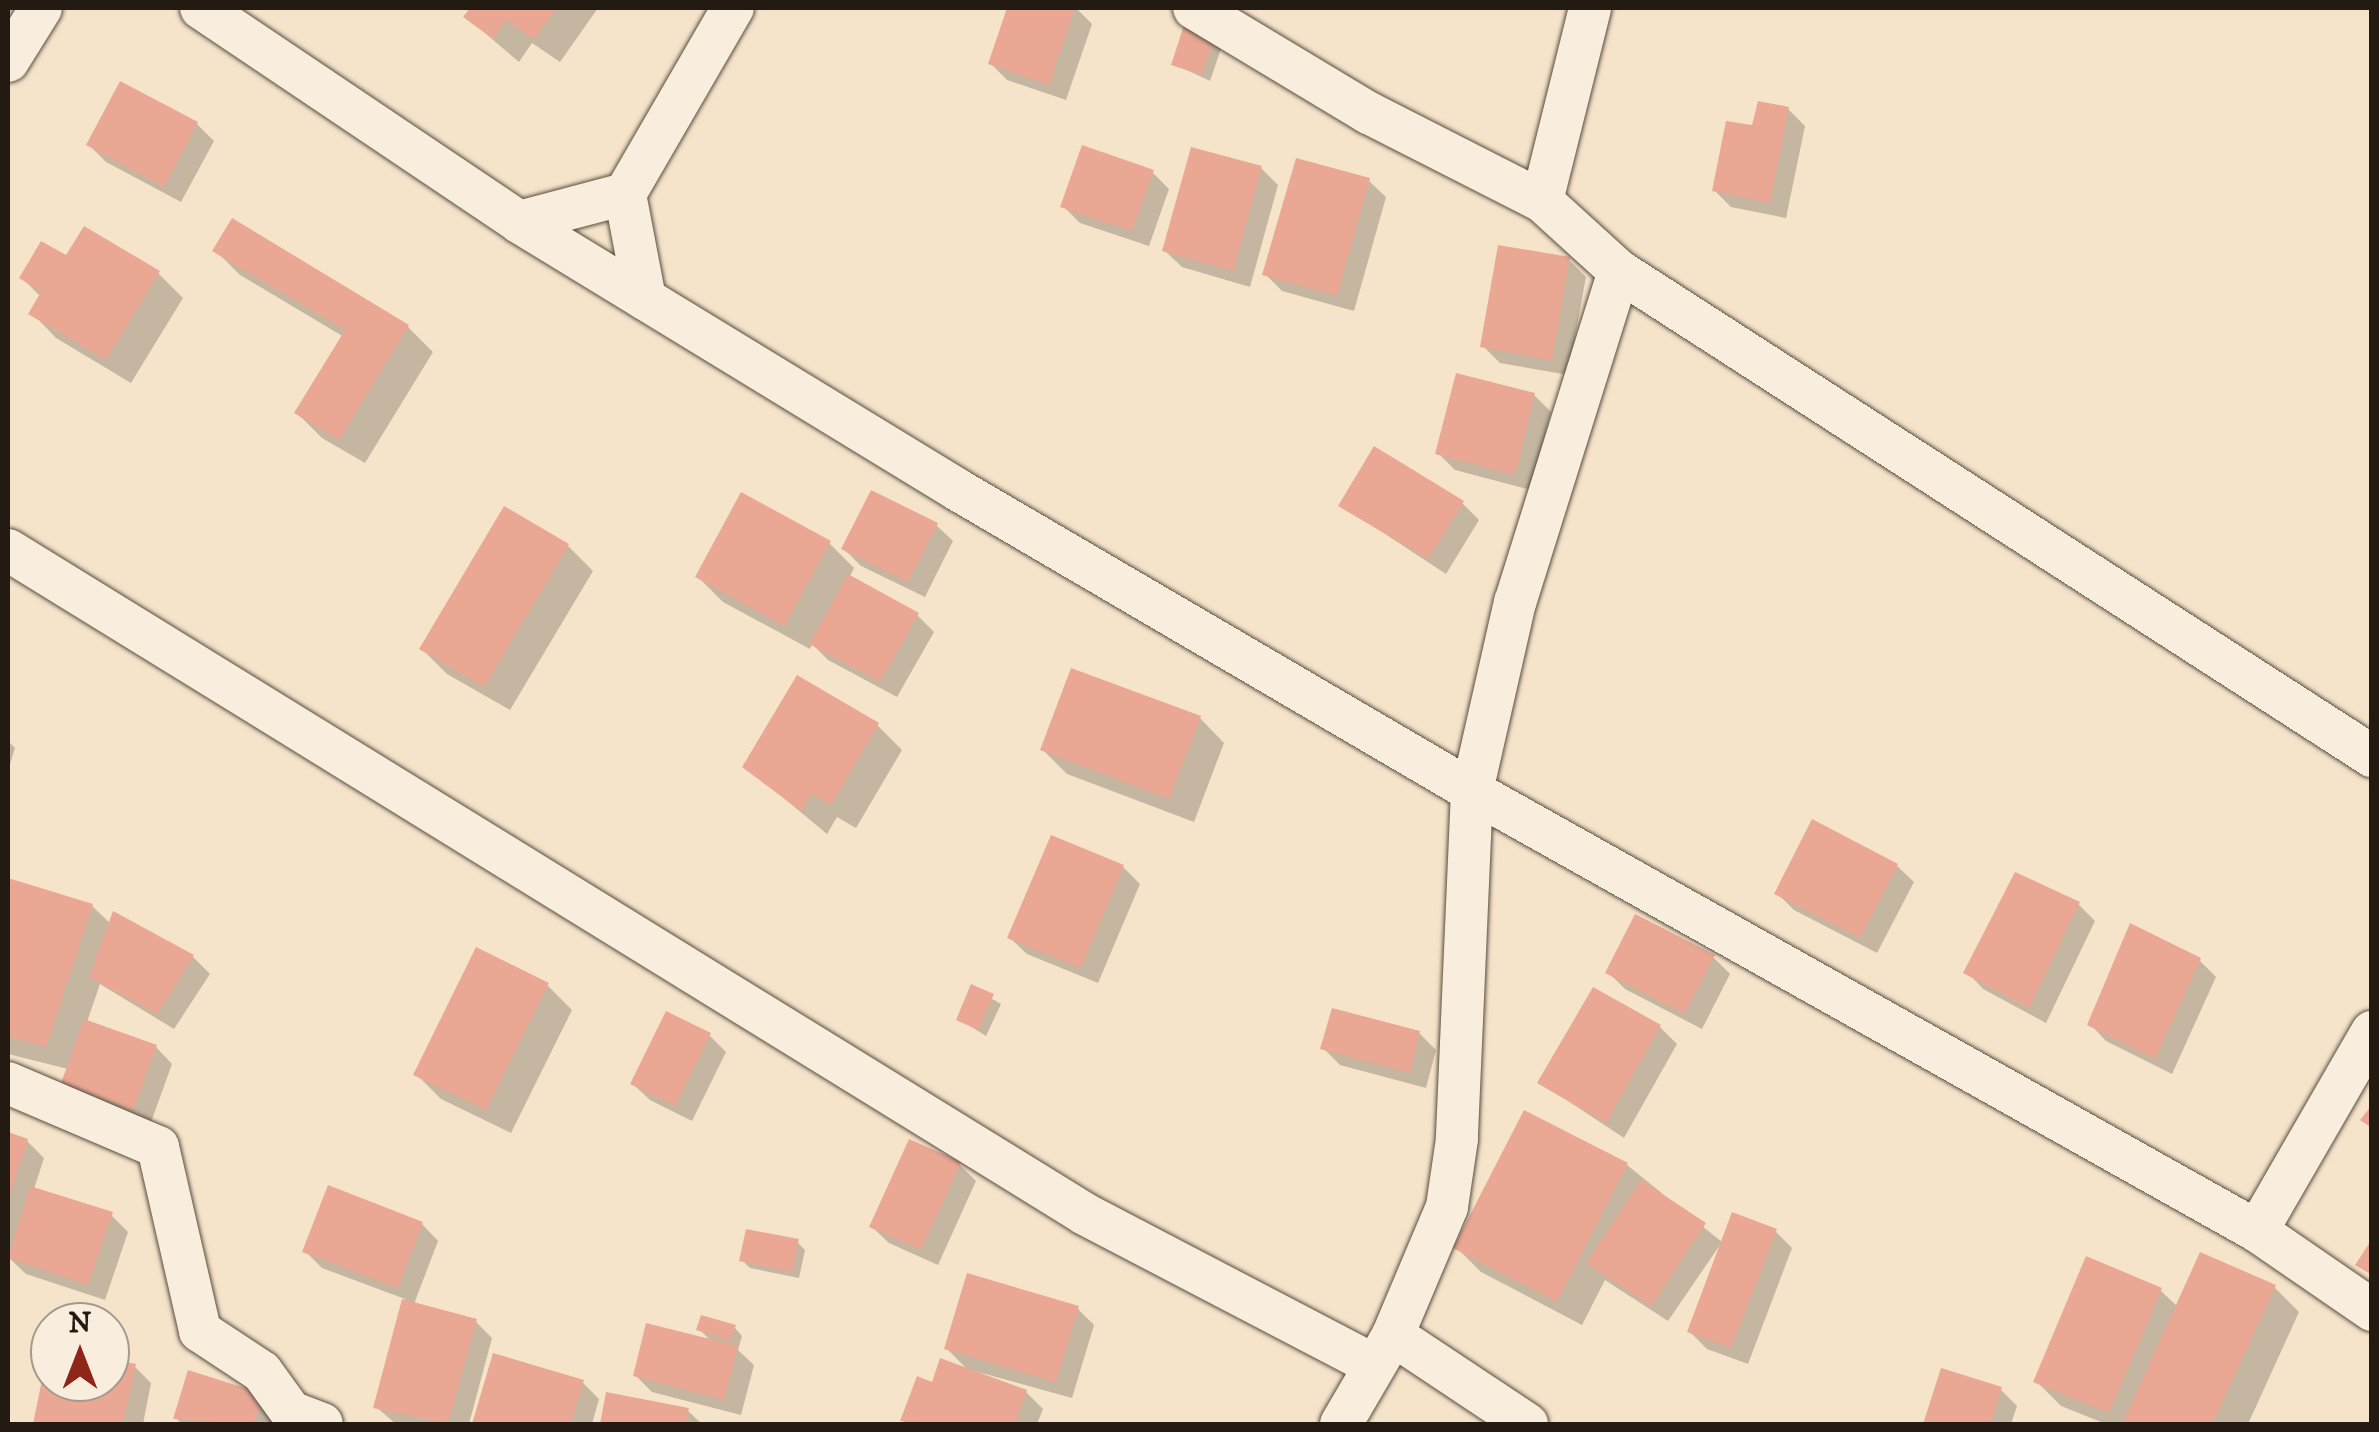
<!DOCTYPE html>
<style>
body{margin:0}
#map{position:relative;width:2379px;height:1432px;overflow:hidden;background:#f6e4ca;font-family:"IM FELL DW Pica",serif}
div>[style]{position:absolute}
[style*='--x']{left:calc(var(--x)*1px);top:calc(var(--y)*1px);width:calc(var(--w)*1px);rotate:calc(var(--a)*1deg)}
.shadow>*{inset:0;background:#0003}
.building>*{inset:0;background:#eaa894}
.roads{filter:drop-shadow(0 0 2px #584d40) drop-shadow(0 0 2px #584d40)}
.minor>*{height:42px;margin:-21px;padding:0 21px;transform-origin:21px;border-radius:21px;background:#f9eddd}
span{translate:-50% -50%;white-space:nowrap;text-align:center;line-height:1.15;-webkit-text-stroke:10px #f9eddd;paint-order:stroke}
.frame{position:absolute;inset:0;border:10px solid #231b12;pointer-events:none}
.north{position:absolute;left:30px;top:1302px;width:100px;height:100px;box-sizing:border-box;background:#f9eddd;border:2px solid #a3998c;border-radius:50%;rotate:0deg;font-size:28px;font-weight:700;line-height:40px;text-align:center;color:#231b12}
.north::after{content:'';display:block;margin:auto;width:35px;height:45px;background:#8f2418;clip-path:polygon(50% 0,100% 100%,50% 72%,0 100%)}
</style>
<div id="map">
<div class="shadow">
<i style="clip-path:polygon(473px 8px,598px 8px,560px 62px,532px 43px,519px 62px,466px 17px)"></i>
<i style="clip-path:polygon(1010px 8px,1076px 8px,1092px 24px,1066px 100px,1007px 80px,990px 63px)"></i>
<i style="clip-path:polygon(1216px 32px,1224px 40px,1210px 81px,1174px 64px)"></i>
<i style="clip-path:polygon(1788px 109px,1805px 126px,1786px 218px,1731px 207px,1715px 191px)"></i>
<i style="clip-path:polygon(197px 124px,214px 141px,181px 202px,106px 162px,89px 145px)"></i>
<i style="clip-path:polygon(1261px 168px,1278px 185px,1250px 287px,1182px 267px,1165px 251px)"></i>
<i style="clip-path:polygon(1152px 172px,1169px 189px,1149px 246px,1080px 223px,1063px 206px)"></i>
<i style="clip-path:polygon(1369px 181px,1386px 197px,1354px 311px,1282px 291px,1265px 274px)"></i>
<i style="clip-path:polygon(233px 222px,408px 327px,433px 352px,365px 463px,322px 438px,297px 413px,344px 337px,240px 275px,215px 250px)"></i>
<i style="clip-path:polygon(67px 259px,158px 273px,183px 298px,131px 383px,56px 338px,32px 313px,41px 297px,22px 278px)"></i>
<i style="clip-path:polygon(1569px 260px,1586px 277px,1568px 375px,1500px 363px,1483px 346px)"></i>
<i style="clip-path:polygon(1534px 395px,1551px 412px,1531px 490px,1455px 470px,1438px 453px)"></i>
<i style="clip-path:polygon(1462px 503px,1479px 520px,1446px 574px,1341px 505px)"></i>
<i style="clip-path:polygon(936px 525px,953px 541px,925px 597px,861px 566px,844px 549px)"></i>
<i style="clip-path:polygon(829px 543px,854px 568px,849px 578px,917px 615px,934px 632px,897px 697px,828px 660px,812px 644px,810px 649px,723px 602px,698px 577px)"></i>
<i style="clip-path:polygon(568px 546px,593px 571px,510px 710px,447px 674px,422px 649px)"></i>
<i style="clip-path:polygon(1200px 718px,1224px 743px,1194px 822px,1067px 774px,1042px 749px)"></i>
<i style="clip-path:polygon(877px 725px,902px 750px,856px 828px,837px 817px,827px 834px,745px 766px)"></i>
<i style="clip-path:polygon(8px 741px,15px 748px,8px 771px)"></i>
<i style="clip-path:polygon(1052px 838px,1123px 867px,1140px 884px,1098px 983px,1027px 954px,1010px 938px)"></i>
<i style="clip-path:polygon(1897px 866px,1914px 882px,1877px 953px,1794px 910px,1777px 893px)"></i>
<i style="clip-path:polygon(8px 880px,92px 906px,111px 924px,114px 915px,193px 957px,210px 974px,174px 1029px,100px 984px,87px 1022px,156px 1047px,172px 1064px,150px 1125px,80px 1099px,63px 1082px,68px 1069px,8px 1054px)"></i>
<i style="clip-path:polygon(2078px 904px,2095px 921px,2046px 1023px,1983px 989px,1967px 972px)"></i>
<i style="clip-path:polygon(1713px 957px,1730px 974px,1702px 1029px,1625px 989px,1608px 972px)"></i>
<i style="clip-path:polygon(2199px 960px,2216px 977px,2172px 1074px,2106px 1041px,2090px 1024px)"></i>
<i style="clip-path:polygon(547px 985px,572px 1010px,511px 1133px,441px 1099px,416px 1074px)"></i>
<i style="clip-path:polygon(973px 988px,1001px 1004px,986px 1036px,959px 1019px)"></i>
<i style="clip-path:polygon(1660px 1027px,1677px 1044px,1624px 1138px,1541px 1083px)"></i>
<i style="clip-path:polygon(1419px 1033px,1436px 1050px,1426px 1088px,1340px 1065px,1323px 1048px)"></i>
<i style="clip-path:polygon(709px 1035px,726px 1052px,692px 1121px,650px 1100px,633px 1084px)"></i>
<i style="clip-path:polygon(1526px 1114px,1627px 1165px,1722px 1242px,1668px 1321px,1605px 1280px,1582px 1325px,1481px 1272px,1456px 1247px)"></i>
<i style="clip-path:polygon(8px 1134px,27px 1141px,44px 1158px,34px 1189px,111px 1215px,128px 1232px,105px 1300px,26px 1274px,8px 1257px)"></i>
<i style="clip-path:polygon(959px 1164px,976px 1181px,938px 1265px,889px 1243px,872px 1227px)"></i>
<i style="clip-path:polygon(422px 1224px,438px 1241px,414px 1304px,475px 1321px,492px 1338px,469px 1424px,396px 1424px,376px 1407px,405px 1299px,322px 1268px,305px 1251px)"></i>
<i style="clip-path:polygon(1775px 1231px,1792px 1248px,1748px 1364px,1707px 1349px,1690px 1332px)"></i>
<i style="clip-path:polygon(797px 1242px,805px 1250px,799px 1278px,750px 1268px,742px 1260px)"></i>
<i style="clip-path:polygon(2274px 1287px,2299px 1312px,2248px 1424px,2106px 1424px,2061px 1406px,2036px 1381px,2160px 1290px,2178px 1307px)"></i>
<i style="clip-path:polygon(1077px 1308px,1094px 1325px,1072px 1398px,967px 1369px,947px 1349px)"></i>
<i style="clip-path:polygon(735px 1328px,742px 1336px,738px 1350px,754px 1365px,741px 1415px,652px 1392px,635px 1375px,712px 1342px,699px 1329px)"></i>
<i style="clip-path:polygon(50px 1354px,50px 1382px,110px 1382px,110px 1361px,134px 1366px,151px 1383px,143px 1424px,36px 1424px)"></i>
<i style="clip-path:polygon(495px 1356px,582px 1382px,599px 1399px,592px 1424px,475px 1424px)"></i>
<i style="clip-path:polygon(1943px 1371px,2000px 1389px,2017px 1406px,2011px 1424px,1926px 1424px)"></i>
<i style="clip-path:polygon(933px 1385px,1026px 1392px,1043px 1409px,1037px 1424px,907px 1424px,903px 1421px)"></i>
<i style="clip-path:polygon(608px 1394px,687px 1410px,702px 1424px,602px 1424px)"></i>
<i style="clip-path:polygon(263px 1396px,276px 1424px,182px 1424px,176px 1418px)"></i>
</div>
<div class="building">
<i style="clip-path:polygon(470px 8px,556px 8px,534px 39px,506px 20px,493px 39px,463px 17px)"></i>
<i style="clip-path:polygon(1007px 8px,1075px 8px,1049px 85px,988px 64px)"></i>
<i style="clip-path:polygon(1186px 19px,1217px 30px,1202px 75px,1171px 65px)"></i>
<i style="clip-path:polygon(120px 81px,198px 122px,164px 187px,86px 145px)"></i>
<i style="clip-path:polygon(1758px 101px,1789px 107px,1770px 203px,1712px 191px,1726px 121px,1752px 125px)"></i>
<i style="clip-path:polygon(1082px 145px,1154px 170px,1132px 231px,1060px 207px)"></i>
<i style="clip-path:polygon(1191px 147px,1262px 166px,1233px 271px,1162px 251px)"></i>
<i style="clip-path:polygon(1296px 158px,1370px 178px,1337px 296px,1262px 275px)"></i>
<i style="clip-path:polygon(232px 218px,409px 325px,339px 440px,294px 413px,345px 330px,212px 251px)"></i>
<i style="clip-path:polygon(84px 226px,160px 271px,106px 360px,28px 314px,41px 292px,19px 278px,41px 241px,66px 255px)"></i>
<i style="clip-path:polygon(1498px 245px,1570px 257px,1552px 360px,1480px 347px)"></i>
<i style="clip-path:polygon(1456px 373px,1535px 393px,1515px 475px,1435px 454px)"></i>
<i style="clip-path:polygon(1374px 446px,1464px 501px,1428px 559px,1338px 506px)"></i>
<i style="clip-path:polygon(871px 490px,938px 523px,908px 582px,841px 549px)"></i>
<i style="clip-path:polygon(741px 492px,831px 541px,784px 626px,695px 577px)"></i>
<i style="clip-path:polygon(504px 506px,569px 544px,484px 687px,419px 649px)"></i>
<i style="clip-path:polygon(848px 574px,919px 613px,880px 682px,809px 644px)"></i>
<i style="clip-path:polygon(1071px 668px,1201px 716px,1169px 799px,1040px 750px)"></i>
<i style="clip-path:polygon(797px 675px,879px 723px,831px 805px,812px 794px,801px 811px,742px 767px)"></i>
<i style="clip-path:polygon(1812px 819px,1898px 864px,1860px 938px,1774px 894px)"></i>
<i style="clip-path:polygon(1051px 835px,1124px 865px,1081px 968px,1007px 938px)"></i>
<i style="clip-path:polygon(2015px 872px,2080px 902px,2029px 1008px,1963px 973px)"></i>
<i style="clip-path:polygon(8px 878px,93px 904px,46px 1047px,8px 1037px)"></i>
<i style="clip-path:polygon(113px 911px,194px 955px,157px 1014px,89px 977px)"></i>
<i style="clip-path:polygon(1635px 914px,1715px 955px,1684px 1014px,1605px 973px)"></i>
<i style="clip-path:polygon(2130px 923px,2201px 958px,2155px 1059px,2087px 1025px)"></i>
<i style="clip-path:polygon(476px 947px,549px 983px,486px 1110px,413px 1075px)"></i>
<i style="clip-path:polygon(971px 984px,994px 994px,978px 1030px,956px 1020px)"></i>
<i style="clip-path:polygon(1593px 987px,1661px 1025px,1606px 1123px,1537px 1083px)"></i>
<i style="clip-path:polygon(1332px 1008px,1420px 1031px,1410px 1073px,1320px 1049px)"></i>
<i style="clip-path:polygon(666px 1011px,711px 1033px,675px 1106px,630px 1084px)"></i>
<i style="clip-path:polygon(84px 1019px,157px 1045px,133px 1110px,61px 1083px)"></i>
<i style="clip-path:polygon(2372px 1105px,2372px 1128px,2360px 1120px)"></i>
<i style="clip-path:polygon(1524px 1110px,1628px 1163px,1557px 1302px,1453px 1248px)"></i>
<i style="clip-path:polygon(8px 1132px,28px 1139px,8px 1200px)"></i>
<i style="clip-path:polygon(909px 1139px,961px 1162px,921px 1250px,869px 1227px)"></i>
<i style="clip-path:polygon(1641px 1180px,1706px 1223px,1651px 1306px,1586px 1263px)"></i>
<i style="clip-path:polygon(328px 1185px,423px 1222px,398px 1288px,302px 1252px)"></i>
<i style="clip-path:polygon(30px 1186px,113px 1212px,88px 1285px,8px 1258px)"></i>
<i style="clip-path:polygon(1732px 1212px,1777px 1229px,1731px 1348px,1687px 1332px)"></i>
<i style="clip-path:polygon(746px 1229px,799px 1239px,792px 1272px,739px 1261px)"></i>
<i style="clip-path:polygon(2372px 1239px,2372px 1275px,2355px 1265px)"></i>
<i style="clip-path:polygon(2200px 1252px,2276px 1285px,2212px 1424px,2122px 1424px)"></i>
<i style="clip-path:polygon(2086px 1256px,2162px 1288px,2109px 1413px,2033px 1382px)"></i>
<i style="clip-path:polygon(967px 1273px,1079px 1306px,1056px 1382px,944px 1349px)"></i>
<i style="clip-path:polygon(402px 1299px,477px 1319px,448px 1424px,373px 1408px)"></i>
<i style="clip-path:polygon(701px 1315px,736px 1325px,731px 1341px,696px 1330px)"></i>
<i style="clip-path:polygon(646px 1323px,738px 1346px,724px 1400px,633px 1376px)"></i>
<i style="clip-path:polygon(48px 1350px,50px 1382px,110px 1382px,110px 1359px,136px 1364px,123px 1424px,33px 1424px)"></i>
<i style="clip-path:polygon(493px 1353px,584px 1380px,571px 1424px,472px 1424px)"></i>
<i style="clip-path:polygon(940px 1358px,1027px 1390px,1015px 1424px,900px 1421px,917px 1376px,932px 1382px)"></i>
<i style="clip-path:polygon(1941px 1368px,2002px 1387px,1990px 1424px,1923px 1424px)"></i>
<i style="clip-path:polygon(188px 1370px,264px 1394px,254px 1424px,173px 1419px)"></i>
<i style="clip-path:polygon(606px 1392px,689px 1408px,685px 1424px,600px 1424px)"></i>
</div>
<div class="roads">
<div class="minor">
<i style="--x:201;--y:8;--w:383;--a:33.9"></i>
<i style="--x:519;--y:222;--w:514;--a:31.4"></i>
<i style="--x:958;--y:490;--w:596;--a:30.35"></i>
<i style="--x:1472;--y:791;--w:900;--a:29.27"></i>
<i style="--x:2257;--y:1231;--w:140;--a:34.5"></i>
<i style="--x:1194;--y:8;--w:204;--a:31"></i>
<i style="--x:1369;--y:113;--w:194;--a:27"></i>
<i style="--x:1542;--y:201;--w:104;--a:42.3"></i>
<i style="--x:1619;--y:271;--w:347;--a:107.4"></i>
<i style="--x:1515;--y:602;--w:194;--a:102.8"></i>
<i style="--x:1472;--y:791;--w:348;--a:92.5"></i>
<i style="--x:1457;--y:1139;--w:69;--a:98.4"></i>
<i style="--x:1447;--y:1207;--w:139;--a:112.9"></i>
<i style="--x:1393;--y:1335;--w:103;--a:120.3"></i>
<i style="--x:8;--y:61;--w:62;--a:-58.1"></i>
<i style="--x:625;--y:194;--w:107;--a:79.2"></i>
<i style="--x:1542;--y:201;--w:199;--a:-76"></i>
<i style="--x:519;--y:222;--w:110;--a:-14.8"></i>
<i style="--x:625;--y:194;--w:215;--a:-59.9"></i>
<i style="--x:1619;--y:271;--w:896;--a:32.79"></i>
<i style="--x:8;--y:550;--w:1265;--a:31.65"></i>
<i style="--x:1085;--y:1214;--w:326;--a:27.6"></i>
<i style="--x:8;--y:1083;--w:163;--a:23.1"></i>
<i style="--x:158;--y:1147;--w:189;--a:77.1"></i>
<i style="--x:200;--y:1331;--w:74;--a:33.5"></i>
<i style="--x:262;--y:1372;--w:49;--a:54.1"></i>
<i style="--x:291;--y:1412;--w:33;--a:21"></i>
<i style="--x:2257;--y:1231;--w:230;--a:-60"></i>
<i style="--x:1393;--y:1335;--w:161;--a:33.6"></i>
</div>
</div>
<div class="frame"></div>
<div class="north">N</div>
</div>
